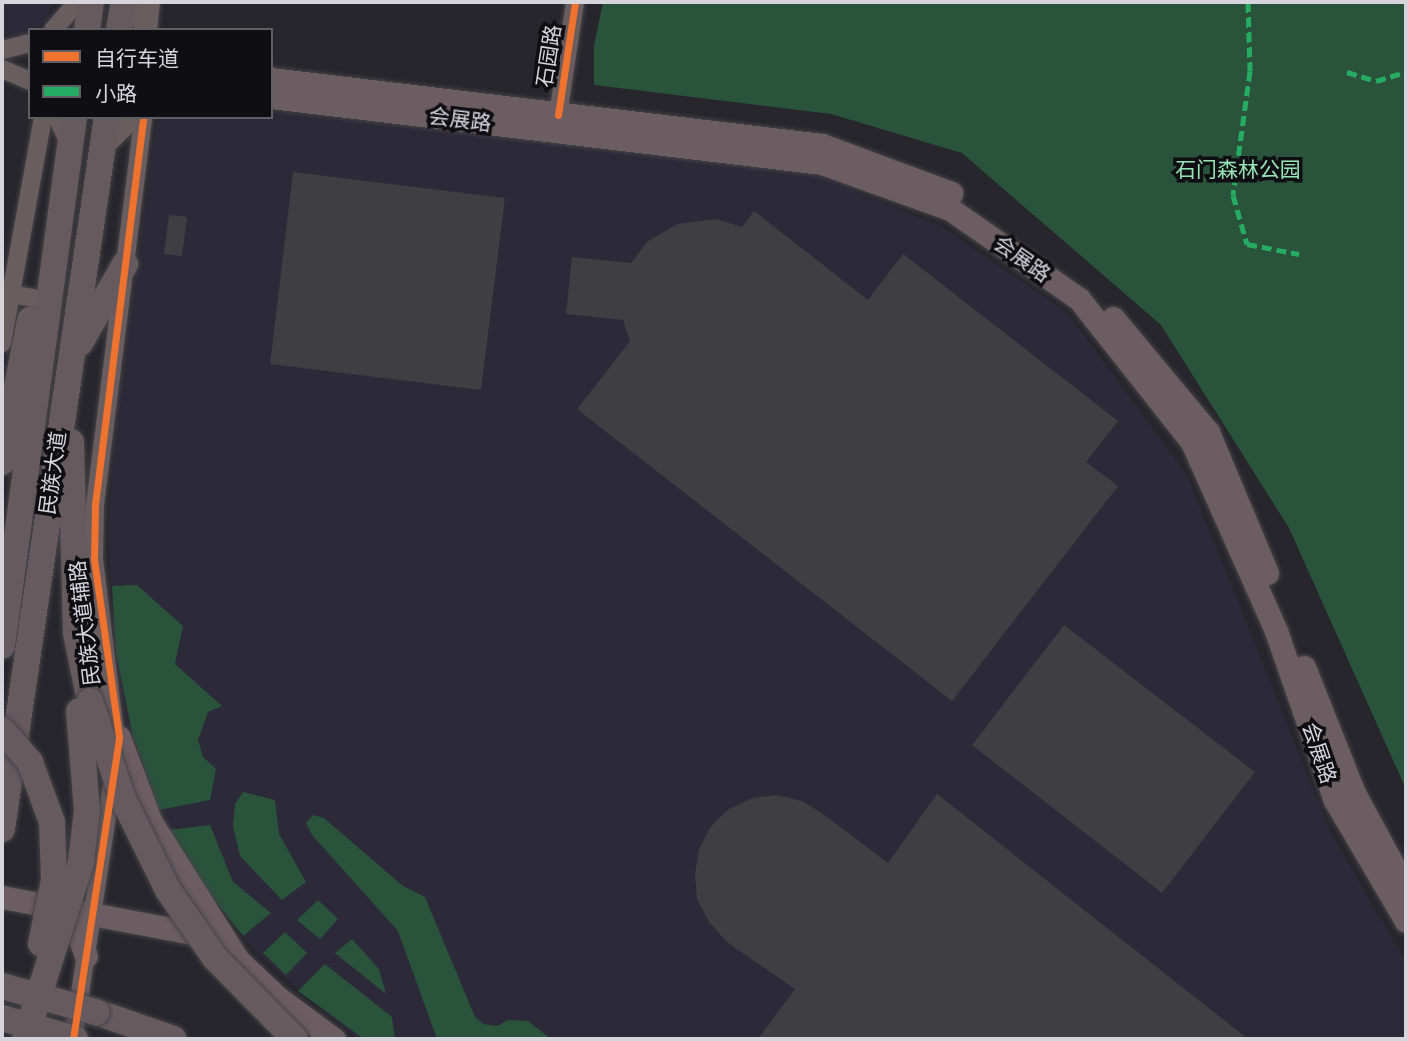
<!DOCTYPE html>
<meta charset="utf-8">
<style>
body{margin:0}
#map{position:relative;width:1408px;height:1041px;overflow:hidden;background:#27262c;font-family:"DejaVu Sans","Noto Sans SC",sans-serif}
div>[style]{position:absolute}
[style*='--x']{left:calc(var(--x)*1px);top:calc(var(--y)*1px);width:calc(var(--w)*1px);rotate:calc(var(--a)*1deg)}
.built>*{inset:0;background:#2c2938}
.green>*{inset:0;background:#2a533c}
.building>*{inset:0;background:#3f3e43}
.roads{filter:drop-shadow(0 0 2px #444347) drop-shadow(0 0 2px #444347)}
.minor>*{height:18px;margin:-9px;padding:0 9px;transform-origin:9px;border-radius:9px;background:#6a5d5f}
.major>*{height:23px;margin:-11.5px;padding:0 11.5px;transform-origin:11.5px;border-radius:11.5px;background:#6b5d61}
.highway>*{height:26px;margin:-13px;padding:0 13px;transform-origin:13px;border-radius:13px;background:#675a5f}
.bridges{filter:drop-shadow(0 0 2px #444347) drop-shadow(0 0 2px #444347)}
.highway-bridge>*{height:26px;margin:-13px;padding:0 13px;transform-origin:13px;border-radius:13px;background:#675a5f}
.quiet>*{height:5px;margin-top:-2.5px;transform-origin:0;background:repeating-linear-gradient(90deg,#26ab63 0 10px,transparent 0 15px)}
.cycleway>*{height:7px;margin:-3.5px;padding:0 3.5px;transform-origin:3.5px;border-radius:3.5px;background:#ef722f}
span{translate:-50% -50%;white-space:nowrap;text-align:center;line-height:1.15;-webkit-text-stroke:7px #0f0e13;paint-order:stroke}
.street-label{font-size:21px;color:#d6d5dc}
.park-label{font-size:21px;color:#96e4b5}
.frame{position:absolute;inset:0;border:4px solid #d6d5dc;pointer-events:none}
.legend{position:absolute;left:28px;top:28px;width:245px;height:91px;box-sizing:border-box;background:#0f0e13;border:2px solid #5f5e63;margin:0;padding:9px 12px;list-style:none;font-size:21px;color:#d6d5dc}
.legend li{display:flex;align-items:center;gap:14px;height:35px}
.legend b{width:35px;border:2px solid #5f5e63}
</style>
<div id="map">
<div class="built">
<i style="clip-path:polygon(2px 2px,52px 2px,46px 22px,21px 36px,2px 34px)"></i>
<i style="clip-path:polygon(271px 111px,805px 170px,943px 227px,1068px 313px,1188px 477px,1331px 833px,1406px 962px,1406px 1039px,359px 1039px,346px 1030px,258px 955px,174px 846px,129px 734px,114px 653px,108px 525px,117px 409px,157px 118px,271px 117px)"></i>
</div>
<div class="green">
<i style="clip-path:polygon(603px 2px,1406px 2px,1406px 789px,1289px 528px,1161px 325px,962px 153px,831px 114px,594px 85px,594px 46px)"></i>
<i style="clip-path:polygon(137px 585px,183px 626px,175px 664px,222px 706px,208px 712px,198px 740px,203px 757px,216px 769px,210px 800px,159px 810px,133px 737px,116px 653px,112px 586px)"></i>
<i style="clip-path:polygon(243px 792px,275px 800px,279px 834px,306px 882px,282px 900px,240px 856px,233px 826px,235px 804px)"></i>
<i style="clip-path:polygon(313px 815px,324px 818px,403px 886px,425px 897px,475px 1017px,483px 1024px,497px 1026px,508px 1020px,528px 1021px,551px 1039px,437px 1039px,398px 931px,312px 835px,306px 823px)"></i>
<i style="clip-path:polygon(210px 825px,233px 882px,271px 913px,243px 936px,189px 868px,168px 830px)"></i>
<i style="clip-path:polygon(318px 900px,338px 919px,320px 939px,297px 920px)"></i>
<i style="clip-path:polygon(285px 932px,307px 953px,286px 975px,263px 953px)"></i>
<i style="clip-path:polygon(352px 939px,379px 969px,386px 994px,335px 953px)"></i>
<i style="clip-path:polygon(325px 964px,392px 1017px,395px 1039px,364px 1039px,298px 991px)"></i>
</div>
<div class="building">
<i style="clip-path:polygon(293px 172px,505px 198px,481px 390px,270px 364px)"></i>
<i style="clip-path:polygon(754px 211px,868px 300px,903px 254px,1118px 421px,1086px 462px,1118px 486px,952px 701px,577px 409px,630px 341px,623px 320px,566px 314px,572px 257px,631px 263px,647px 242px,677px 224px,716px 219px,742px 227px)"></i>
<i style="clip-path:polygon(169px 215px,187px 217px,182px 256px,164px 254px)"></i>
<i style="clip-path:polygon(1064px 625px,1255px 772px,1162px 893px,972px 745px)"></i>
<i style="clip-path:polygon(937px 794px,1248px 1039px,758px 1039px,795px 989px,728px 943px,709px 922px,697px 899px,695px 874px,699px 849px,711px 826px,729px 809px,752px 798px,777px 795px,802px 801px,823px 814px,888px 863px)"></i>
</div>
<div class="roads">
<div class="minor">
<i style="--x:133;--y:2;--w:30;--a:67"></i>
<i style="--x:53;--y:30;--w:37;--a:-49"></i>
<i style="--x:148;--y:30;--w:28;--a:-84"></i>
<i style="--x:2;--y:50;--w:29;--a:-14"></i>
<i style="--x:2;--y:69;--w:30;--a:23"></i>
<i style="--x:558;--y:115;--w:114;--a:-81.4"></i>
<i style="--x:57;--y:117;--w:31;--a:65"></i>
<i style="--x:102;--y:150;--w:47;--a:-45"></i>
<i style="--x:11;--y:294;--w:23;--a:10"></i>
<i style="--x:2;--y:343;--w:230;--a:-79.7"></i>
<i style="--x:117;--y:749;--w:191;--a:-96.9"></i>
<i style="--x:94;--y:559;--w:54;--a:-88.9"></i>
<i style="--x:95;--y:505;--w:391;--a:-82.9"></i>
<i style="--x:73;--y:1039;--w:265;--a:-81.3"></i>
</div>
<div class="major">
<i style="--x:271;--y:79;--w:555;--a:6.83"></i>
<i style="--x:822;--y:145;--w:138;--a:20.4"></i>
<i style="--x:271;--y:97;--w:555;--a:6.83"></i>
<i style="--x:822;--y:163;--w:136;--a:19.8"></i>
<i style="--x:950;--y:209;--w:157;--a:34.9"></i>
<i style="--x:1079;--y:299;--w:182;--a:51.7"></i>
<i style="--x:1192;--y:442;--w:207;--a:66"></i>
<i style="--x:1276;--y:631;--w:179;--a:70.8"></i>
<i style="--x:1335;--y:800;--w:140;--a:59.6"></i>
<i style="--x:1113;--y:318;--w:148;--a:50.2"></i>
<i style="--x:1208;--y:432;--w:153;--a:67.3"></i>
<i style="--x:1304;--y:667;--w:133;--a:68.4"></i>
<i style="--x:1353;--y:791;--w:111;--a:61.6"></i>
<i style="--x:119;--y:737;--w:91;--a:69.4"></i>
<i style="--x:151;--y:822;--w:163;--a:57.8"></i>
<i style="--x:238;--y:960;--w:54;--a:43.5"></i>
<i style="--x:277;--y:997;--w:71;--a:36.4"></i>
<i style="--x:2;--y:897;--w:211;--a:10.7"></i>
<i style="--x:51;--y:908;--w:27;--a:33"></i>
<i style="--x:74;--y:923;--w:35;--a:70"></i>
</div>
<div class="highway">
<i style="--x:87;--y:30;--w:28;--a:-82"></i>
<i style="--x:119;--y:30;--w:28;--a:-80"></i>
<i style="--x:80;--y:343;--w:91;--a:-60.3"></i>
<i style="--x:71;--y:442;--w:191;--a:88.5"></i>
<i style="--x:76;--y:633;--w:69;--a:78.4"></i>
<i style="--x:2;--y:462;--w:145;--a:-78.8"></i>
<i style="--x:2;--y:646;--w:534;--a:-82.25"></i>
<i style="--x:2;--y:829;--w:720;--a:-81.61"></i>
<i style="--x:96;--y:1012;--w:82;--a:19.3"></i>
</div>
</div>
<div class="bridges">
<div class="highway-bridge">
<i style="--x:90;--y:701;--w:103;--a:71.4"></i>
<i style="--x:123;--y:799;--w:102;--a:63.7"></i>
<i style="--x:168;--y:890;--w:83;--a:55.3"></i>
<i style="--x:215;--y:958;--w:114;--a:45.4"></i>
<i style="--x:2;--y:730;--w:43;--a:48.8"></i>
<i style="--x:30;--y:762;--w:64;--a:69.9"></i>
<i style="--x:52;--y:822;--w:58;--a:88"></i>
<i style="--x:54;--y:880;--w:65;--a:101.5"></i>
<i style="--x:2;--y:986;--w:98;--a:15.5"></i>
<i style="--x:2;--y:1018;--w:76;--a:16"></i>
<i style="--x:25;--y:1039;--w:186;--a:-72.4"></i>
<i style="--x:81;--y:862;--w:52;--a:-83.4"></i>
<i style="--x:87;--y:810;--w:99;--a:-94.6"></i>
</div>
</div>
<div class="quiet">
<i style="--x:1248;--y:2;--w:69;--a:88.3"></i>
<i style="--x:1250;--y:71;--w:125;--a:97.8"></i>
<i style="--x:1233;--y:195;--w:51;--a:74.1"></i>
<i style="--x:1247;--y:244;--w:53;--a:10.9"></i>
<i style="--x:1347;--y:72;--w:30;--a:17"></i>
<i style="--x:1376;--y:81;--w:31;--a:-17"></i>
</div>
<div class="cycleway">
<i style="--x:558;--y:115;--w:114;--a:-81.4"></i>
<i style="--x:73;--y:1039;--w:305;--a:-81.3"></i>
<i style="--x:119;--y:737;--w:180;--a:-98"></i>
<i style="--x:94;--y:559;--w:54;--a:-88.9"></i>
<i style="--x:95;--y:505;--w:391;--a:-82.9"></i>
</div>
<div class="street-label">
<span style="left:549px;top:56px;rotate:-81deg">石园路</span>
<span style="left:460px;top:120px;rotate:7deg">会展路</span>
<span style="left:1022px;top:259px;rotate:35deg">会展路</span>
<span style="left:53px;top:473px;rotate:-82deg">民族大道</span>
<span style="left:85px;top:623px;rotate:-97deg">民族大道辅路</span>
<span style="left:1319px;top:753px;rotate:71deg">会展路</span>
</div>
<div class="park-label">
<span style="left:1238px;top:170px">石门森林公园</span>
</div>
<div class="frame"></div>
<ul class="legend">
<li><b style="height:9px;background:#ef722f"></b>自行车道</li>
<li><b style="height:9px;background:#26ab63"></b>小路</li>
</ul>
</div>
